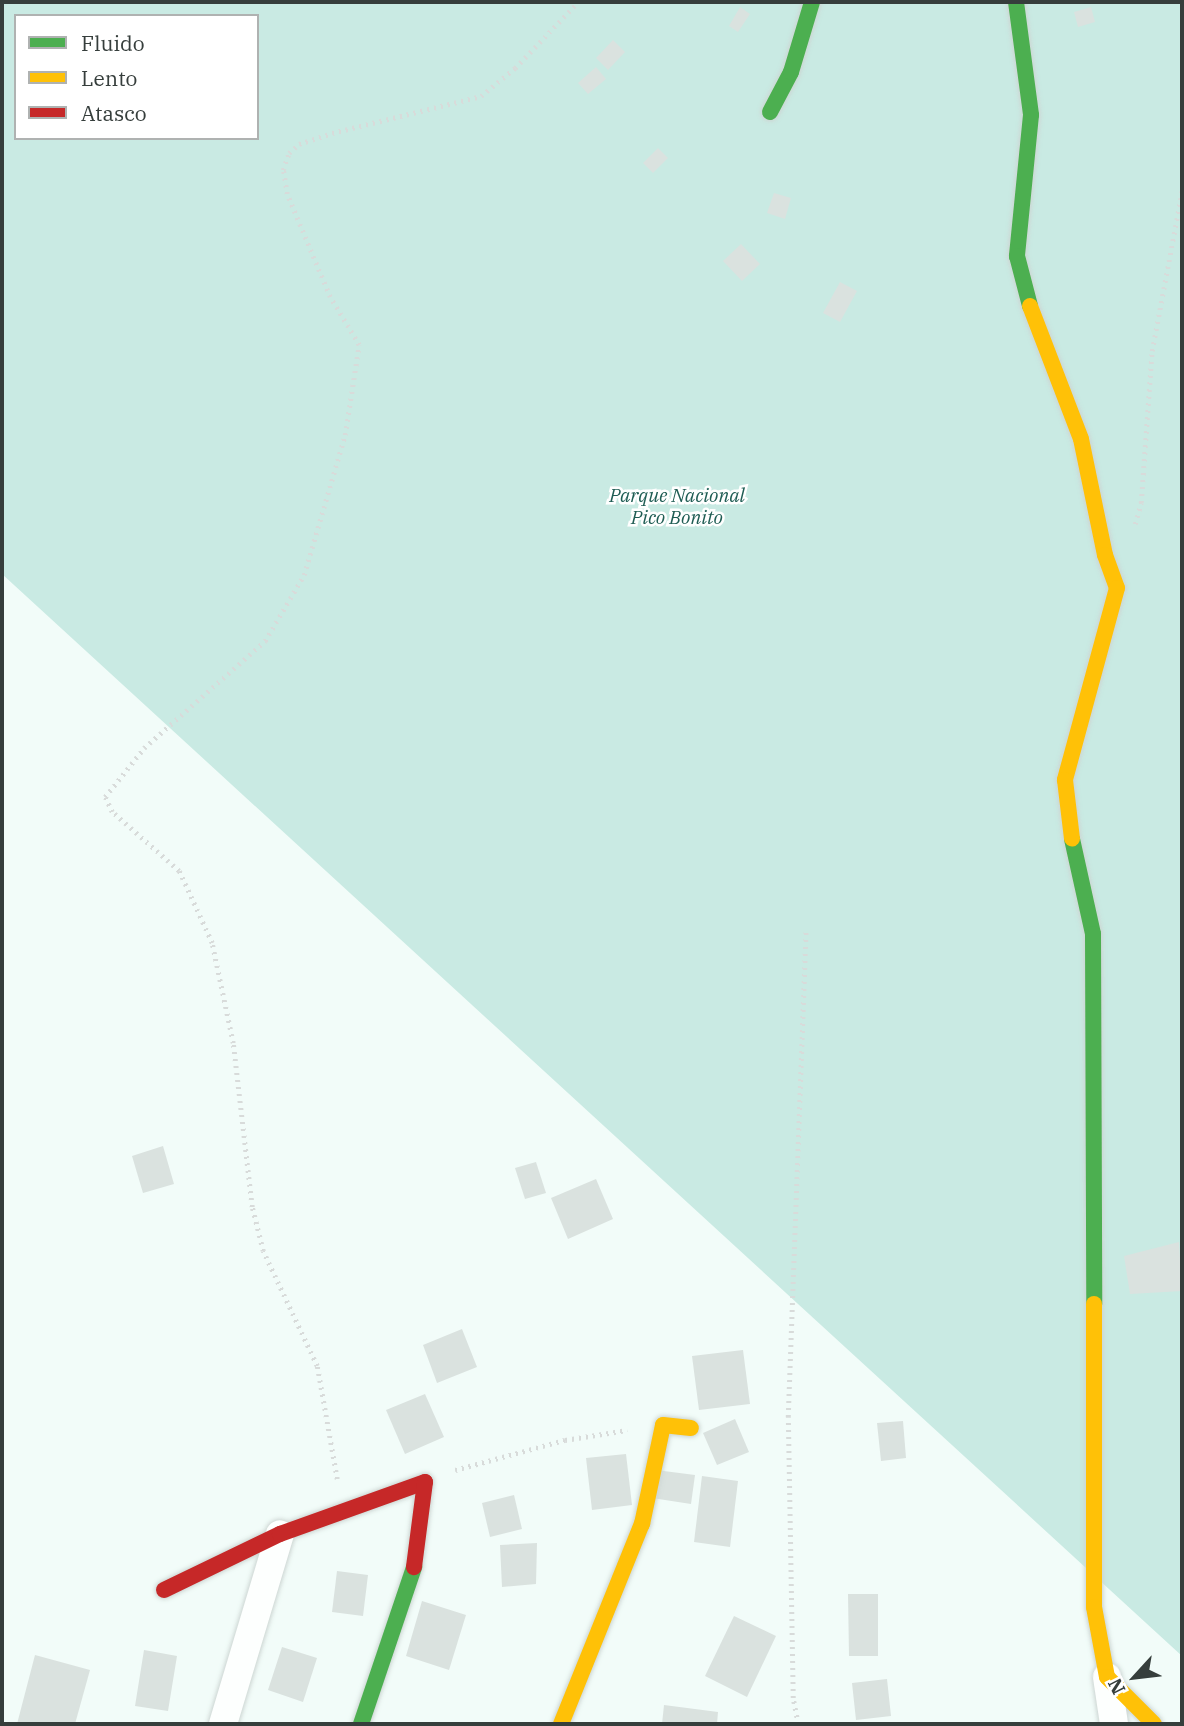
<!DOCTYPE html>
<style>
body{margin:0}
#map{position:relative;width:1184px;height:1726px;overflow:hidden;background:#f2fcf9;font-family:"IBM Plex Serif",serif}
div>[style]{position:absolute}
[style*='--x']{left:calc(var(--x)*1px);top:calc(var(--y)*1px);width:calc(var(--w)*1px);rotate:calc(var(--a)*1deg)}
.green>*{inset:0;background:#c9eae3}
.building>*{inset:0;background:#dae2df}
.path>*{height:4.5px;margin-top:-2.25px;transform-origin:0;background:repeating-linear-gradient(90deg,#d8dbda 0 2px,transparent 0 7px)}
.roads{filter:drop-shadow(0 0 2px #cdd6d3) drop-shadow(0 0 2px #cdd6d3)}
.street>*{height:28px;margin:-14px;padding:0 14px;transform-origin:14px;border-radius:14px;background:#fdfffe}
.fast>*{height:16px;margin:-8px;padding:0 8px;transform-origin:8px;border-radius:8px;background:#4caf50}
.slow>*{height:16px;margin:-8px;padding:0 8px;transform-origin:8px;border-radius:8px;background:#ffc107}
.jam>*{height:16px;margin:-8px;padding:0 8px;transform-origin:8px;border-radius:8px;background:#c62828}
span{translate:-50% -50%;white-space:nowrap;text-align:center;line-height:1.15;-webkit-text-stroke:5px #fff;paint-order:stroke}
.park-label{font-size:19px;color:#1f5d54;font-style:italic}
.frame{position:absolute;inset:0;border:4px solid #363e3c;pointer-events:none}
.legend{position:absolute;left:14px;top:14px;width:245px;height:126px;box-sizing:border-box;background:#fff;border:2px solid #afb2b1;margin:0;padding:9px 12px;list-style:none;font-size:21px;color:#363e3c}
.legend li{display:flex;align-items:center;gap:14px;height:35px}
.legend b{width:35px;border:2px solid #afb2b1}
.north{position:absolute;left:1100px;top:1642px;width:70px;height:70px;-webkit-text-stroke:5px #fff;paint-order:stroke;rotate:243deg;font-size:19px;font-weight:700;line-height:28px;text-align:center;color:#363e3c}
.north::after{content:'';display:block;margin:auto;width:24px;height:32px;background:#363e3c;clip-path:polygon(50% 0,100% 100%,50% 72%,0 100%)}
</style>
<div id="map">
<div class="green">
<i style="clip-path:polygon(evenodd,2px 2px,1182px 2px,1182px 1656px,2px 574px,2px 2px,16px 16px,257px 16px,257px 138px,16px 138px,16px 16px)"></i>
</div>
<div class="building">
<i style="clip-path:polygon(740px 7px,750px 14px,738px 32px,729px 26px)"></i>
<i style="clip-path:polygon(1091px 7px,1095px 22px,1078px 27px,1074px 12px)"></i>
<i style="clip-path:polygon(613px 40px,625px 52px,608px 70px,596px 58px)"></i>
<i style="clip-path:polygon(596px 67px,606px 79px,588px 94px,578px 83px)"></i>
<i style="clip-path:polygon(658px 148px,668px 158px,653px 173px,643px 163px)"></i>
<i style="clip-path:polygon(774px 193px,791px 198px,785px 219px,767px 213px)"></i>
<i style="clip-path:polygon(741px 244px,760px 264px,742px 281px,723px 261px)"></i>
<i style="clip-path:polygon(840px 282px,857px 291px,840px 322px,823px 313px)"></i>
<i style="clip-path:polygon(163px 1146px,174px 1184px,143px 1193px,132px 1156px)"></i>
<i style="clip-path:polygon(536px 1162px,546px 1193px,525px 1199px,515px 1168px)"></i>
<i style="clip-path:polygon(596px 1179px,613px 1219px,568px 1239px,551px 1198px)"></i>
<i style="clip-path:polygon(1179px 1242px,1182px 1291px,1130px 1294px,1124px 1256px)"></i>
<i style="clip-path:polygon(462px 1329px,477px 1367px,437px 1383px,423px 1345px)"></i>
<i style="clip-path:polygon(743px 1350px,750px 1404px,699px 1410px,692px 1356px)"></i>
<i style="clip-path:polygon(425px 1394px,444px 1437px,405px 1454px,386px 1410px)"></i>
<i style="clip-path:polygon(735px 1419px,749px 1452px,717px 1465px,703px 1433px)"></i>
<i style="clip-path:polygon(903px 1421px,906px 1458px,881px 1461px,877px 1423px)"></i>
<i style="clip-path:polygon(626px 1454px,632px 1505px,592px 1510px,586px 1458px)"></i>
<i style="clip-path:polygon(656px 1470px,695px 1475px,691px 1504px,652px 1498px)"></i>
<i style="clip-path:polygon(702px 1476px,738px 1481px,730px 1547px,694px 1542px)"></i>
<i style="clip-path:polygon(514px 1495px,522px 1529px,490px 1537px,482px 1503px)"></i>
<i style="clip-path:polygon(537px 1543px,536px 1584px,502px 1587px,500px 1545px)"></i>
<i style="clip-path:polygon(337px 1571px,368px 1575px,363px 1616px,332px 1612px)"></i>
<i style="clip-path:polygon(848px 1594px,878px 1594px,878px 1656px,849px 1656px)"></i>
<i style="clip-path:polygon(422px 1601px,466px 1615px,449px 1670px,406px 1656px)"></i>
<i style="clip-path:polygon(734px 1616px,776px 1636px,747px 1697px,705px 1676px)"></i>
<i style="clip-path:polygon(282px 1647px,317px 1658px,303px 1702px,268px 1690px)"></i>
<i style="clip-path:polygon(144px 1650px,177px 1656px,168px 1711px,135px 1706px)"></i>
<i style="clip-path:polygon(35px 1655px,90px 1670px,75px 1724px,17px 1724px)"></i>
<i style="clip-path:polygon(887px 1679px,891px 1716px,856px 1720px,852px 1683px)"></i>
<i style="clip-path:polygon(664px 1705px,718px 1712px,717px 1724px,662px 1724px)"></i>
</div>
<div class="path">
<i style="--x:1135;--y:524;--w:22;--a:-74"></i>
<i style="--x:1141;--y:503;--w:152;--a:-85.9"></i>
<i style="--x:1152;--y:351;--w:164;--a:-79.4"></i>
<i style="--x:455;--y:1470;--w:114;--a:-15.3"></i>
<i style="--x:565;--y:1440;--w:63;--a:-9.2"></i>
<i style="--x:337;--y:1479;--w:115;--a:-100"></i>
<i style="--x:317;--y:1366;--w:127;--a:-115.2"></i>
<i style="--x:263;--y:1251;--w:45;--a:-104"></i>
<i style="--x:252;--y:1207;--w:165;--a:-96.6"></i>
<i style="--x:233;--y:1043;--w:102;--a:-101.9"></i>
<i style="--x:212;--y:943;--w:79;--a:-114.6"></i>
<i style="--x:179;--y:871;--w:89;--a:-138.6"></i>
<i style="--x:112;--y:812;--w:17;--a:-115"></i>
<i style="--x:105;--y:797;--w:63;--a:-51.5"></i>
<i style="--x:144;--y:748;--w:162;--a:-41.5"></i>
<i style="--x:265;--y:641;--w:77;--a:-59.4"></i>
<i style="--x:304;--y:575;--w:146;--a:-73.7"></i>
<i style="--x:345;--y:435;--w:91;--a:-81.2"></i>
<i style="--x:359;--y:345;--w:56;--a:-121.1"></i>
<i style="--x:330;--y:297;--w:112;--a:-112.7"></i>
<i style="--x:287;--y:194;--w:24;--a:-99"></i>
<i style="--x:283;--y:170;--w:18;--a:-71"></i>
<i style="--x:289;--y:153;--w:13;--a:-42"></i>
<i style="--x:299;--y:144;--w:35;--a:-18"></i>
<i style="--x:332;--y:133;--w:154;--a:-13.9"></i>
<i style="--x:481;--y:96;--w:44;--a:-39.5"></i>
<i style="--x:515;--y:68;--w:91;--a:-46.3"></i>
<i style="--x:798;--y:1724;--w:26;--a:-101"></i>
<i style="--x:793;--y:1698;--w:281;--a:-91"></i>
<i style="--x:788;--y:1417;--w:487;--a:-87.9"></i>
</div>
<div class="roads">
<div class="street">
<i style="--x:1107;--y:1677;--w:48;--a:81.5"></i>
<i style="--x:223;--y:1724;--w:198;--a:-73.3"></i>
</div>
<div class="fast">
<i style="--x:1016;--y:2;--w:114;--a:82.4"></i>
<i style="--x:1031;--y:115;--w:142;--a:95.7"></i>
<i style="--x:1017;--y:256;--w:52;--a:75.4"></i>
<i style="--x:770;--y:112;--w:45;--a:-62.3"></i>
<i style="--x:791;--y:72;--w:73;--a:-73.3"></i>
<i style="--x:1072;--y:839;--w:97;--a:77.5"></i>
<i style="--x:1093;--y:934;--w:370;--a:89.8"></i>
<i style="--x:361;--y:1724;--w:166;--a:-71.3"></i>
</div>
<div class="slow">
<i style="--x:1030;--y:306;--w:142;--a:69"></i>
<i style="--x:1081;--y:439;--w:118;--a:78.3"></i>
<i style="--x:1105;--y:555;--w:35;--a:70"></i>
<i style="--x:1117;--y:588;--w:199;--a:105.2"></i>
<i style="--x:1065;--y:780;--w:59;--a:83.2"></i>
<i style="--x:1094;--y:1304;--w:303;--a:90"></i>
<i style="--x:1094;--y:1607;--w:71;--a:79.5"></i>
<i style="--x:1107;--y:1677;--w:66;--a:45"></i>
<i style="--x:561;--y:1724;--w:216;--a:-68"></i>
<i style="--x:642;--y:1524;--w:101;--a:-78"></i>
<i style="--x:663;--y:1425;--w:28;--a:6"></i>
</div>
<div class="jam">
<i style="--x:164;--y:1590;--w:129;--a:-25.8"></i>
<i style="--x:280;--y:1534;--w:154;--a:-19.7"></i>
<i style="--x:425;--y:1482;--w:86;--a:97.4"></i>
</div>
</div>
<div class="park-label">
<span style="left:677px;top:507px">Parque Nacional<br>Pico Bonito</span>
</div>
<div class="frame"></div>
<ul class="legend">
<li><b style="height:9px;background:#4caf50"></b>Fluido</li>
<li><b style="height:9px;background:#ffc107"></b>Lento</li>
<li><b style="height:9px;background:#c62828"></b>Atasco</li>
</ul>
<div class="north">N</div>
</div>
